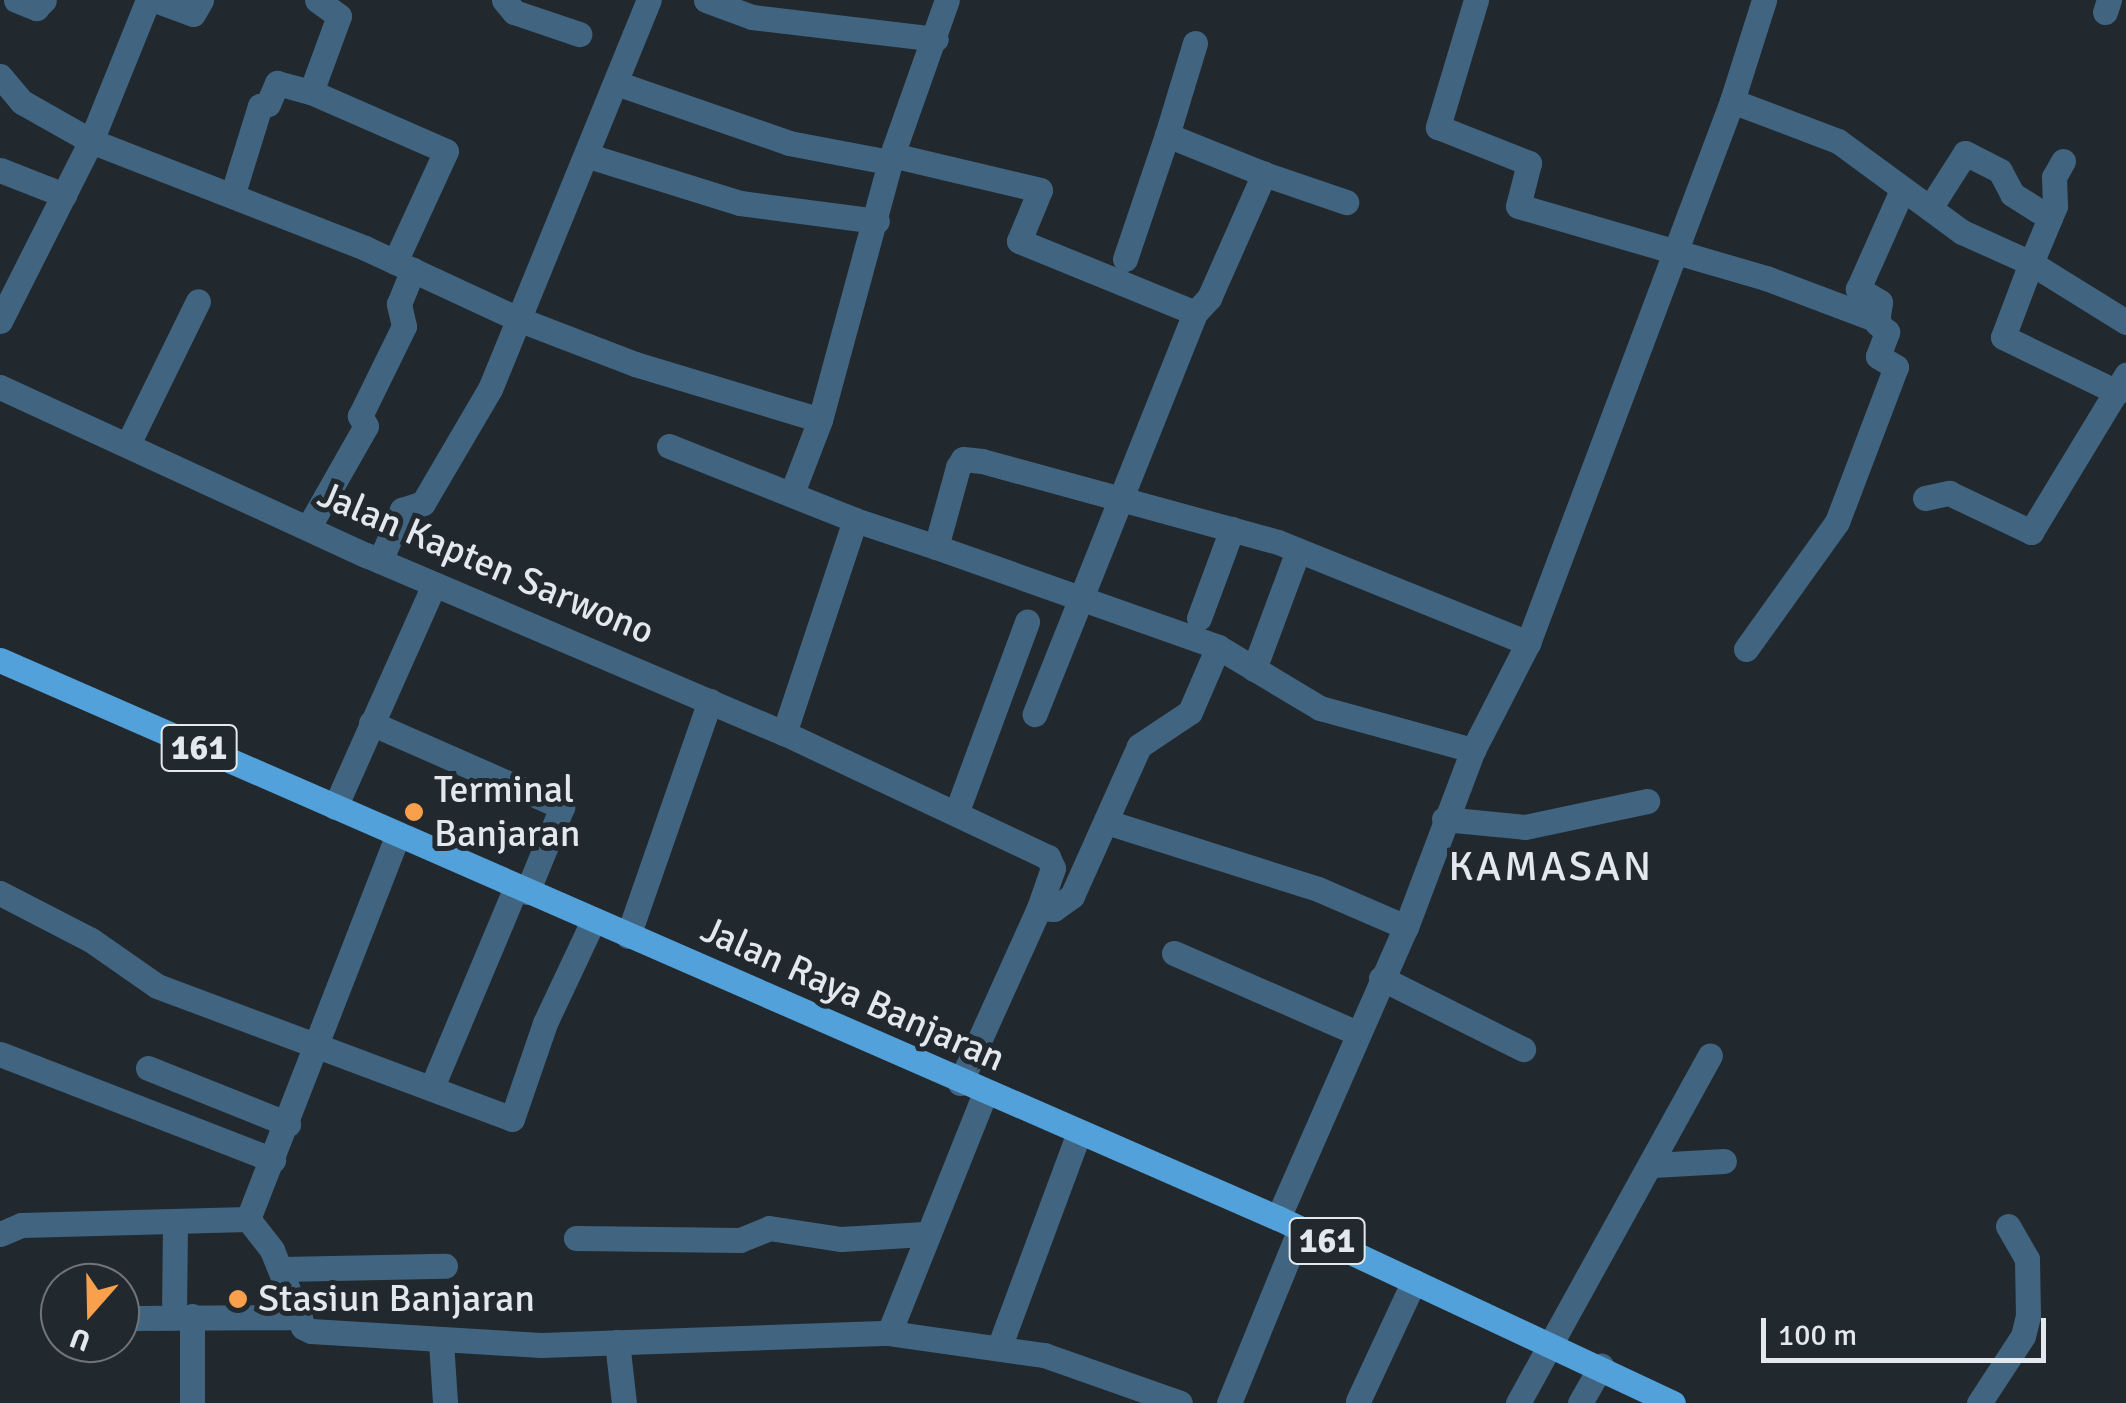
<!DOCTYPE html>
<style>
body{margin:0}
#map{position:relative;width:2126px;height:1403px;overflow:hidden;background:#21292f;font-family:Signika,sans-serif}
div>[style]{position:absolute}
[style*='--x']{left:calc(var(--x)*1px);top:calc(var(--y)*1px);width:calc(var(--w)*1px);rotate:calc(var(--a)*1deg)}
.minor>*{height:25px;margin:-12.5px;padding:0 12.5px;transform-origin:12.5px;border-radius:12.5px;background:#416581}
.major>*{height:25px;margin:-12.5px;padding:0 12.5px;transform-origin:12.5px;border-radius:12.5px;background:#52a1da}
.dots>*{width:28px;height:28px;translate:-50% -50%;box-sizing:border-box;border:5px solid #21292f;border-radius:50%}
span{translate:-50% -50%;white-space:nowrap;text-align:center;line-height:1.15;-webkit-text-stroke:10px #21292f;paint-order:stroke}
.shield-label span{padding:2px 8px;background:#21292f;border:2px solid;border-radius:8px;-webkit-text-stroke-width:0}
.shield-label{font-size:35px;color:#e3e8ec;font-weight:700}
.street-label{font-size:38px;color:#e3e8ec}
.poi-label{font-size:38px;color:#e3e8ec}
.left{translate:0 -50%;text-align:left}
.quarter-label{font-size:42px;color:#e3e8ec;letter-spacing:2.5px}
.north{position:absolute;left:40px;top:1263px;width:100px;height:100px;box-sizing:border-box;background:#21292f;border:2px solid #6f757b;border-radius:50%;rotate:200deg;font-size:28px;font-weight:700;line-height:40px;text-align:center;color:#e3e8ec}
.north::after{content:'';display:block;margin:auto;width:35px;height:45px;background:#f9a04c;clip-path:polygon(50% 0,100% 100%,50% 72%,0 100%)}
.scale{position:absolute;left:1761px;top:1318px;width:285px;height:45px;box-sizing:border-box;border:5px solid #e3e8ec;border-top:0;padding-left:12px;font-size:30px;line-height:35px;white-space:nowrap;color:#e3e8ec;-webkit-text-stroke:8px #21292f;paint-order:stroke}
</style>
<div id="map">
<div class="minor">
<i style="--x:16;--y:0;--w:22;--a:22"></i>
<i style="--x:36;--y:8;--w:11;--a:-45"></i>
<i style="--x:155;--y:0;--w:40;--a:20.2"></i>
<i style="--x:193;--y:14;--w:16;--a:-60"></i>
<i style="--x:504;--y:0;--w:16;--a:50"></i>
<i style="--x:514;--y:12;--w:69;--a:18.7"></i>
<i style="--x:706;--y:0;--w:49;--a:20.3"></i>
<i style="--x:752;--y:17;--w:185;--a:6.8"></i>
<i style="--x:1476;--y:0;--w:133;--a:106.7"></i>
<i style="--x:1438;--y:127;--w:98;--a:21.6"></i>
<i style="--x:1529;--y:163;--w:44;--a:104.3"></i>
<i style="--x:1518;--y:206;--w:258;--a:16.2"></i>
<i style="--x:1766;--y:278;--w:119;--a:20.7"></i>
<i style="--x:2105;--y:12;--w:13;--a:-72"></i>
<i style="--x:1195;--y:43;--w:96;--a:106.9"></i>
<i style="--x:1167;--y:135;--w:105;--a:21.9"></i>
<i style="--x:0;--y:76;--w:34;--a:50"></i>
<i style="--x:22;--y:102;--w:79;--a:29.5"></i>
<i style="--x:91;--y:141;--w:294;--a:21.3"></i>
<i style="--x:365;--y:248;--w:169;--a:24.9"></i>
<i style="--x:518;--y:319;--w:125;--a:21"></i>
<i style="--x:635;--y:364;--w:193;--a:16.8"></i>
<i style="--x:820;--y:420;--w:78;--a:111"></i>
<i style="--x:619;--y:84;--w:180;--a:19.1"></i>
<i style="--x:789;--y:143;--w:102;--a:10.8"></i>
<i style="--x:311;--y:92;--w:147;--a:23.6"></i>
<i style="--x:446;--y:151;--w:122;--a:114.7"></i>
<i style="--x:1732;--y:101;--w:113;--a:20.7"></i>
<i style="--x:1838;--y:141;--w:154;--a:36.3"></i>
<i style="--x:1962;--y:232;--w:76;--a:24.2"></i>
<i style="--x:2031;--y:263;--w:79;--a:110.7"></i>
<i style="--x:2003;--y:337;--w:127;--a:25.8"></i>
<i style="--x:892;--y:155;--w:164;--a:-70.5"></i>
<i style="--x:589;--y:156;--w:158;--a:17.3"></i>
<i style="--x:740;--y:203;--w:138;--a:7.5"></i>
<i style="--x:2063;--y:161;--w:18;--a:119"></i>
<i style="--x:2054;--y:177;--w:29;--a:88"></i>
<i style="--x:2055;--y:206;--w:62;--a:112.8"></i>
<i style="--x:2031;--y:263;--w:112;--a:31.8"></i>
<i style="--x:0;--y:170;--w:69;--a:21.3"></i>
<i style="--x:233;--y:193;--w:91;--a:-72.8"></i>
<i style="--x:260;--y:106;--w:8;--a:-14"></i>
<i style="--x:268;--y:104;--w:23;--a:-67"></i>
<i style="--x:277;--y:83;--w:35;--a:15"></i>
<i style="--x:311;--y:92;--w:81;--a:-69.8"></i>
<i style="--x:339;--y:16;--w:27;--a:-144"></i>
<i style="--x:1930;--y:208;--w:65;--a:-57.5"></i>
<i style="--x:1965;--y:153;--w:39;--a:27"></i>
<i style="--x:2000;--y:171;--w:26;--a:62"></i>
<i style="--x:2012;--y:194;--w:45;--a:32.3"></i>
<i style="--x:1125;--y:259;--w:131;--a:-71.3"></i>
<i style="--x:1195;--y:313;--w:21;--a:-47"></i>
<i style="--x:1209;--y:298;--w:136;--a:-66.1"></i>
<i style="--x:1264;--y:174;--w:87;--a:18.9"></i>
<i style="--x:0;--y:321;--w:202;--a:-63.2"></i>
<i style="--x:91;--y:141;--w:152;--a:-68"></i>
<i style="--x:0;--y:387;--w:403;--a:24.7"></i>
<i style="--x:366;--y:555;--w:454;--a:23.1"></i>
<i style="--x:784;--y:733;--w:292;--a:25.2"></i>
<i style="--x:1048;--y:857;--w:12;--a:66"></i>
<i style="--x:1053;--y:868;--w:42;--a:109.3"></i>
<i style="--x:1039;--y:908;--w:192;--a:114.3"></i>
<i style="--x:820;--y:420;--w:275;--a:-74.8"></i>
<i style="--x:892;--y:155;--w:152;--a:13.3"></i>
<i style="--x:1040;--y:190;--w:55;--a:112.4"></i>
<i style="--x:1019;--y:241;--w:190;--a:22.2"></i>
<i style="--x:1195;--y:313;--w:432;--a:111.8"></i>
<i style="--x:128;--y:444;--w:159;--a:-63.9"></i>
<i style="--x:669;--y:446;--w:200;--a:21.7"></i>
<i style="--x:855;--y:520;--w:225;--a:108.4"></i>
<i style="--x:1925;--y:498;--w:25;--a:-12"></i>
<i style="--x:1949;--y:493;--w:91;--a:25.4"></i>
<i style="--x:2031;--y:532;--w:184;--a:-58.8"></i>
<i style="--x:855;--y:520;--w:85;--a:18.4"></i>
<i style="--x:936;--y:547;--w:83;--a:-74.6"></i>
<i style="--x:958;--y:467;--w:9;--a:-58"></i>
<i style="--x:963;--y:459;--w:19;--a:6"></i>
<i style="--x:982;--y:461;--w:307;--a:15.3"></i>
<i style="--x:1278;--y:542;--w:270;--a:22"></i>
<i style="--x:308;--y:528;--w:117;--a:-60.4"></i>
<i style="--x:366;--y:426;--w:12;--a:-121"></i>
<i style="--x:360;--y:416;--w:100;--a:-63.9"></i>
<i style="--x:404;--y:326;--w:23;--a:-103"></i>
<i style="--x:399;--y:304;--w:37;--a:-68"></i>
<i style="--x:936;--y:547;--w:299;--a:19.5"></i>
<i style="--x:1218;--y:647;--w:119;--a:30.9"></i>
<i style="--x:1320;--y:708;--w:159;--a:15.4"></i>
<i style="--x:380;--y:561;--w:56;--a:-66.7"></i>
<i style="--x:402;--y:510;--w:22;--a:-18"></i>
<i style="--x:423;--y:503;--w:132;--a:-59.6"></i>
<i style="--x:490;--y:389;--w:420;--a:-67.8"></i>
<i style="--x:1199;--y:618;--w:95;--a:-69.7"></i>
<i style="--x:1746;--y:649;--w:156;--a:-54.4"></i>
<i style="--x:1837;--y:522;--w:166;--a:-69.2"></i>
<i style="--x:1896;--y:367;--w:21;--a:-149"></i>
<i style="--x:1878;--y:356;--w:26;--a:-69"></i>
<i style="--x:1887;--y:332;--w:13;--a:-138"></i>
<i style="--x:1877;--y:323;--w:21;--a:-82"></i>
<i style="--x:1880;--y:302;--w:26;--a:-149"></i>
<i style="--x:1858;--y:289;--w:108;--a:-66"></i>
<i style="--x:1254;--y:669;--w:126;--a:-69.6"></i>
<i style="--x:371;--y:723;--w:209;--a:23.7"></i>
<i style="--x:562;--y:807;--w:92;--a:112.4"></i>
<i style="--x:335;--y:807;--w:243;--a:-66"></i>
<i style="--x:957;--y:811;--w:202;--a:-69.7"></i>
<i style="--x:1444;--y:819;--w:81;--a:5.6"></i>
<i style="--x:1525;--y:827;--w:125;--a:-12"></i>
<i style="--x:1110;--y:823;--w:218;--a:17.6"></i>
<i style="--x:1318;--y:889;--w:96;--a:23.4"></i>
<i style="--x:0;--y:893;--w:102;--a:27.3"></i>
<i style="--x:91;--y:940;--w:80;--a:34.9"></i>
<i style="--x:157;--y:986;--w:379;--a:20.5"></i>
<i style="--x:512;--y:1119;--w:102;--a:-71"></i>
<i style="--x:545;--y:1023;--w:113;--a:-64.8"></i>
<i style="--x:1039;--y:908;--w:15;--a:4"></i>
<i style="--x:1054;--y:909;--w:22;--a:-36"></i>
<i style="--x:1072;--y:896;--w:164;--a:-65.9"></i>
<i style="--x:1139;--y:746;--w:61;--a:-33.7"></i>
<i style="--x:1190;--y:712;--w:71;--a:-66.7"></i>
<i style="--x:628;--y:936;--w:249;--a:-70.8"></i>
<i style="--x:1174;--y:953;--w:200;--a:23.6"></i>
<i style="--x:1381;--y:978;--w:159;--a:26.6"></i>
<i style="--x:0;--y:1054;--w:293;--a:21.2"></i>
<i style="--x:148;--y:1068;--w:151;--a:21.8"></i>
<i style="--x:432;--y:1087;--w:217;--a:-67.2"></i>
<i style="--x:1653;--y:1165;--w:71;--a:-3.2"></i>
<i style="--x:1278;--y:1218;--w:318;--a:-66.3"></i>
<i style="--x:1406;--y:927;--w:189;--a:-69.3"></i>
<i style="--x:1473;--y:750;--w:120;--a:-62.8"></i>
<i style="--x:1528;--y:643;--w:579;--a:-69.37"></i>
<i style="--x:1732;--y:101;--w:106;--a:-72.4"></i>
<i style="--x:248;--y:1219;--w:39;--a:52"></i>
<i style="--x:272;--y:1250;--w:83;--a:68.1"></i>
<i style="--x:303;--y:1327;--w:9;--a:27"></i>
<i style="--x:311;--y:1331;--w:230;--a:3.5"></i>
<i style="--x:541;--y:1345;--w:348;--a:-2"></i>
<i style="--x:889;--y:1333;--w:157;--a:8.1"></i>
<i style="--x:1044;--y:1355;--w:144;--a:19.4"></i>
<i style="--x:0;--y:1234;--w:23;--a:-23"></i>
<i style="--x:21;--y:1225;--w:227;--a:-1.5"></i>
<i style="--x:248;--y:1219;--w:412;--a:-68.7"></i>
<i style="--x:576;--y:1238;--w:164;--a:0.7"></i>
<i style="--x:740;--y:1240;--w:31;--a:-22"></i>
<i style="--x:769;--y:1228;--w:73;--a:8.7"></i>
<i style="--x:841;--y:1239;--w:83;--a:-3.4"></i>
<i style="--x:282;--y:1269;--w:163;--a:-1.1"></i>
<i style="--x:192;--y:1316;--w:87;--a:90"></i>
<i style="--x:174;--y:1317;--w:93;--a:-89.4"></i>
<i style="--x:134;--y:1318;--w:166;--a:-0.3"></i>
<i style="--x:889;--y:1333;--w:258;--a:-68.2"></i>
<i style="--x:441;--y:1342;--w:61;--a:86.2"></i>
<i style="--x:617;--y:1342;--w:61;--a:83.5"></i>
<i style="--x:1000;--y:1345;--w:226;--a:-69.6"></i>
<i style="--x:1358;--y:1401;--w:132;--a:-65"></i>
<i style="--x:1229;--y:1403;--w:188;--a:-67.8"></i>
<i style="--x:1518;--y:1403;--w:397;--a:-61.1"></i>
<i style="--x:1580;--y:1403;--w:43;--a:-60.4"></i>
<i style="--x:1979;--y:1403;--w:80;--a:-56.7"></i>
<i style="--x:2023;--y:1336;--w:21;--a:-76"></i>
<i style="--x:2028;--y:1316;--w:57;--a:-91"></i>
<i style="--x:2027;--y:1259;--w:38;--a:-120"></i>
</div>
<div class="major">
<i style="--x:0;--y:660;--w:1395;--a:23.59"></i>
<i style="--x:1278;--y:1218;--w:436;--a:25.1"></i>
</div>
<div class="dots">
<i style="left:414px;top:812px;background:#f9a04c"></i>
<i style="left:238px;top:1299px;background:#f9a04c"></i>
</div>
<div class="shield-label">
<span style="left:199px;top:748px">161</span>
<span style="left:1327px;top:1241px">161</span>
</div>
<div class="street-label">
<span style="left:486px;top:563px;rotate:23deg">Jalan Kapten Sarwono</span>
<span style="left:853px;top:994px;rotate:24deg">Jalan Raya Banjaran</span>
</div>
<div class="poi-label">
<span class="left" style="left:434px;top:812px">Terminal<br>Banjaran</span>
<span class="left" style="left:258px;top:1299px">Stasiun Banjaran</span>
</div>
<div class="quarter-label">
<span style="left:1551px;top:867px">KAMASAN</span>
</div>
<div class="north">U</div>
<div class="scale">100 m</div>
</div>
